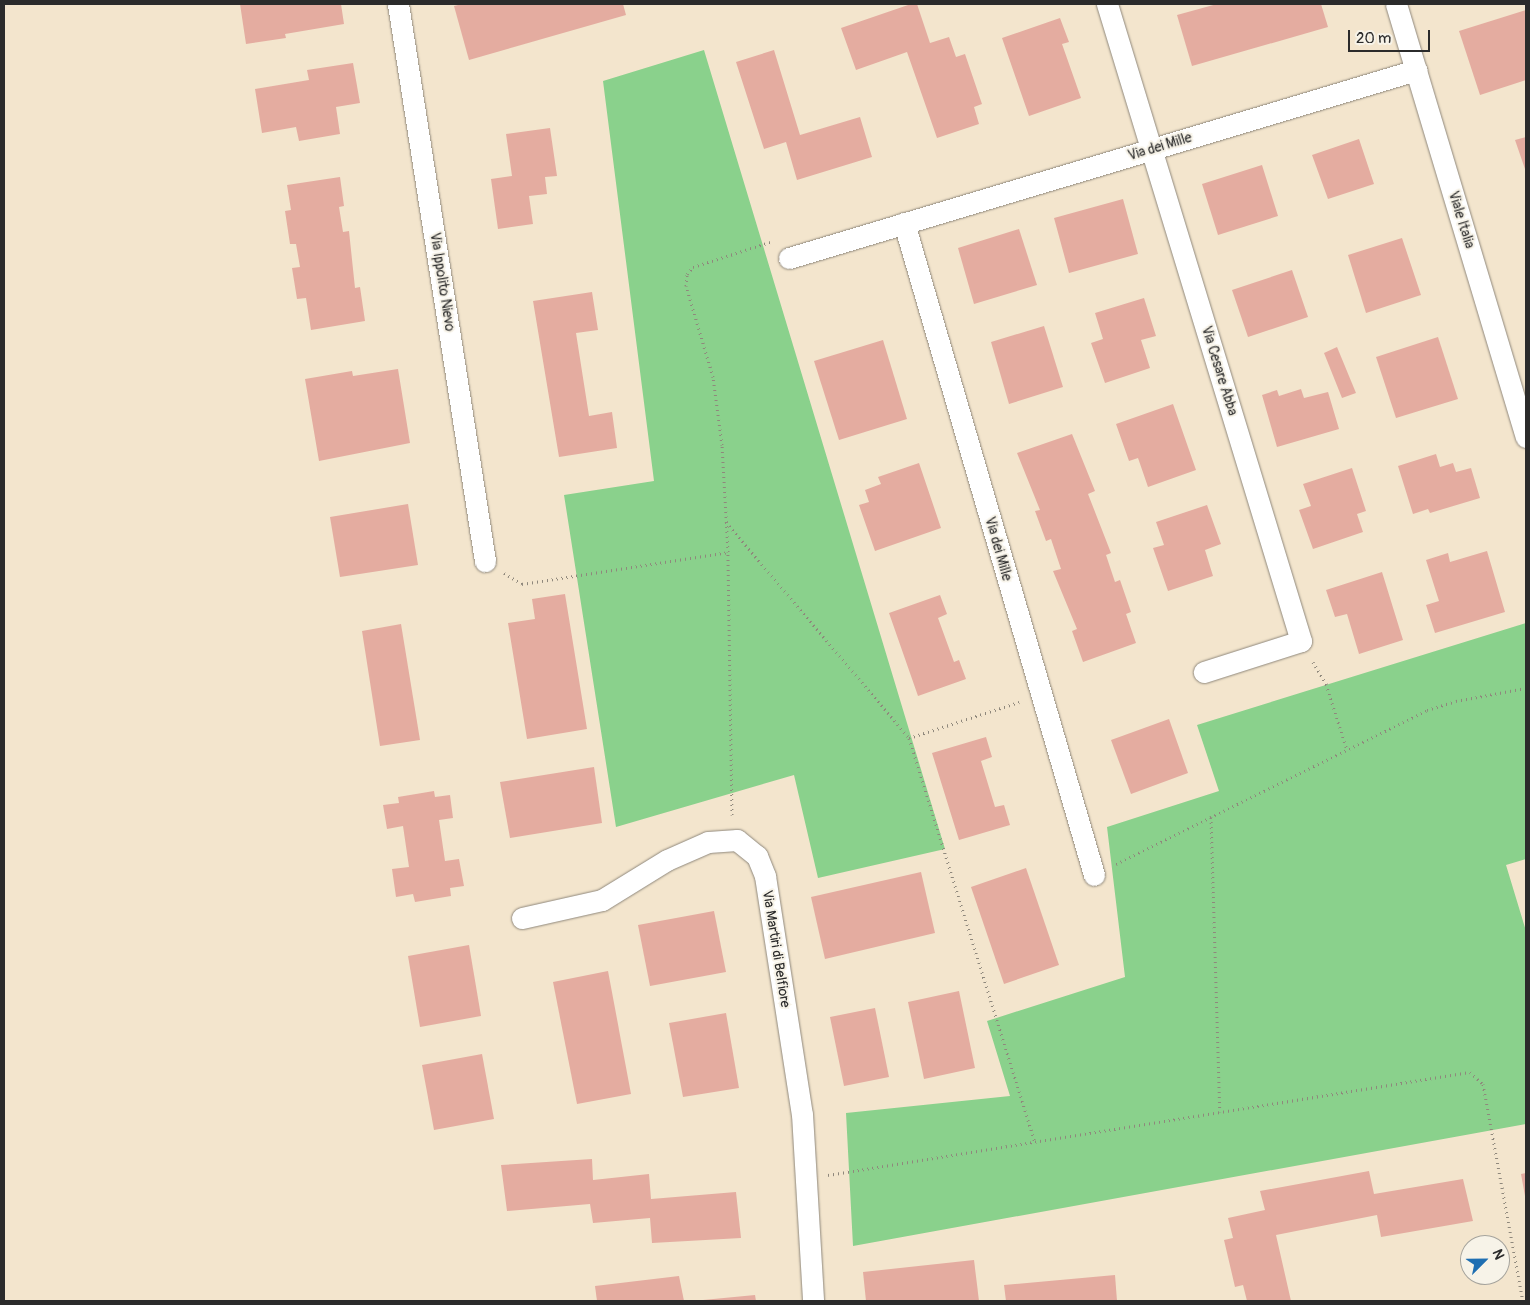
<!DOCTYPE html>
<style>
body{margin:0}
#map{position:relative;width:1530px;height:1305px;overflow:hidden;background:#f3e5cd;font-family:Pangolin,sans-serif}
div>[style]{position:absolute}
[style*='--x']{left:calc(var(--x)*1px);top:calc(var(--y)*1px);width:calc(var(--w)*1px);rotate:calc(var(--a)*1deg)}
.green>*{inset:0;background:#8ad18c}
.building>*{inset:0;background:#e4aca0}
.path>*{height:3px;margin-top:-1.5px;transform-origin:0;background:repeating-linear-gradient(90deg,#8f887c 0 1px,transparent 0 5px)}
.roads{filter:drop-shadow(0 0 1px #8f887c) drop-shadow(0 0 1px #8f887c)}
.street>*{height:21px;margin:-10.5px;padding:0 10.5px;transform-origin:10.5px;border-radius:10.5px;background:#fff}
span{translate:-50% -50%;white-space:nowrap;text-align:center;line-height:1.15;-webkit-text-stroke:4px #f7f3e8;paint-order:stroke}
.street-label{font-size:14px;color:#2b2b2b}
.frame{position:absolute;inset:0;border:5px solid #2b2b2b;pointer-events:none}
.north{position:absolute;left:1460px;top:1235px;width:50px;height:50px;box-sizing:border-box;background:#f7f3e8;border:1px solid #a5a39c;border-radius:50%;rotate:67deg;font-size:14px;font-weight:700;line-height:20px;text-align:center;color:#2b2b2b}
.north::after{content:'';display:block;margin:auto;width:18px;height:22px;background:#1f6fb2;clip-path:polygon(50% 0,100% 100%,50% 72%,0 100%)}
.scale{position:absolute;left:1348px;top:30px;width:82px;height:22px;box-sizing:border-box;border:2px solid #2b2b2b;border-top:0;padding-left:6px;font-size:15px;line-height:18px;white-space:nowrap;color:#2b2b2b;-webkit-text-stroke:4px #f7f3e8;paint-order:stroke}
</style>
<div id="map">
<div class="green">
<i style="clip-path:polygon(704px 50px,945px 849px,818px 878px,794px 775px,616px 827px,564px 495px,654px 481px,603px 81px)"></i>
<i style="clip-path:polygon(1526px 623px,1526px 859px,1506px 865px,1526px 931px,1526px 1124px,853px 1246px,846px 1113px,1010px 1096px,987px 1021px,1125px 977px,1107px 827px,1219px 791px,1197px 725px)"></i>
</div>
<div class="building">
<i style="clip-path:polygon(240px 4px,341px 4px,344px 24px,285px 34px,286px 38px,246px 44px)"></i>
<i style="clip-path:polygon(462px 4px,623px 4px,626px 15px,469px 60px,454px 6px)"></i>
<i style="clip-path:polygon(911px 4px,917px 4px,930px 43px,949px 37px,956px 57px,965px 54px,982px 104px,974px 107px,979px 124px,937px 138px,907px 52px,856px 70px,841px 28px)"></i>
<i style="clip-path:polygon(1217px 4px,1321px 4px,1328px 27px,1192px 66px,1177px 15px)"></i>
<i style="clip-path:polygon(1526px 10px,1526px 80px,1480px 95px,1459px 31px)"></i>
<i style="clip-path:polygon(1060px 18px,1069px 42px,1062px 44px,1081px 98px,1029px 116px,1002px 38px)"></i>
<i style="clip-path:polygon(774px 50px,800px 135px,860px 117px,872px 157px,797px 180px,786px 142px,764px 149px,736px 62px)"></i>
<i style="clip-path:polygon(353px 63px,360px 103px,336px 107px,340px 134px,299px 141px,296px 127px,262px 133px,255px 89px,309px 80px,307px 70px)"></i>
<i style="clip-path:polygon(550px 128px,557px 176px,545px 177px,547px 194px,529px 196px,533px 224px,498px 229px,491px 179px,512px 176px,506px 134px)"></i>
<i style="clip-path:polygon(1526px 137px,1526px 172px,1515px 140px)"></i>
<i style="clip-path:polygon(1359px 139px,1374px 184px,1328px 199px,1312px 155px)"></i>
<i style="clip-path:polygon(1262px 165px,1278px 216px,1218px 235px,1202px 184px)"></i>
<i style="clip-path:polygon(340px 177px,344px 206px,339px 207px,343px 232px,349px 231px,355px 288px,360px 287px,365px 321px,311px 330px,306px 298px,297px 299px,292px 268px,300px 267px,296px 244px,290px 244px,285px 211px,291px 210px,287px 185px)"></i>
<i style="clip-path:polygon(1123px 199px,1138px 254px,1069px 273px,1054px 218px)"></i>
<i style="clip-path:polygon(1019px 229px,1037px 285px,974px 304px,958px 248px)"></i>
<i style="clip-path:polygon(1402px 238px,1421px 295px,1366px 313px,1348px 255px)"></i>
<i style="clip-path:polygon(1292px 270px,1308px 317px,1248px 337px,1232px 290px)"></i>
<i style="clip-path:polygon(592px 292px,598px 330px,576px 333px,589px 416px,612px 412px,617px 448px,559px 457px,533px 301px)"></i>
<i style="clip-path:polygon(1144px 298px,1156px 336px,1141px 340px,1150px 368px,1105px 383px,1091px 343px,1103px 339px,1095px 313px)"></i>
<i style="clip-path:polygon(1044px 326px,1063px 387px,1009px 404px,991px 342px)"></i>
<i style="clip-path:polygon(1438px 337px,1458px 399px,1396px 418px,1376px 357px)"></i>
<i style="clip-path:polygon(883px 340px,907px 419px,839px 440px,814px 361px)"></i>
<i style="clip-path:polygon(1337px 347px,1356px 393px,1342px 398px,1324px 353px)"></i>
<i style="clip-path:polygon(398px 369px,410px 443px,319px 461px,305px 379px,352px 371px,353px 376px)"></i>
<i style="clip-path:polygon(1301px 389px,1304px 398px,1328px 392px,1339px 429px,1277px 447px,1262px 395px,1277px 390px,1279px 396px)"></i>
<i style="clip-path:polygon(1173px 404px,1196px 470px,1148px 487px,1138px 458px,1129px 461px,1116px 424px)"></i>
<i style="clip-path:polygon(1072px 434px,1095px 491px,1088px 494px,1111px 553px,1106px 555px,1115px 582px,1120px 580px,1131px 612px,1126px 614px,1136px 643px,1083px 662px,1072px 631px,1077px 629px,1053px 571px,1061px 569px,1051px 539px,1046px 541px,1035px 511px,1040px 510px,1017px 453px)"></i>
<i style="clip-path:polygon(1436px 454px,1440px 467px,1453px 463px,1456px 472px,1471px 468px,1480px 498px,1430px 513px,1428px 509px,1413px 514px,1398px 466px)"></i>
<i style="clip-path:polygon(919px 463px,941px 528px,875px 551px,859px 505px,869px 502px,865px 490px,881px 484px,878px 477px)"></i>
<i style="clip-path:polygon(1352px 468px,1366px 511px,1357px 514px,1363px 532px,1313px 549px,1299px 510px,1311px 506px,1303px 484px)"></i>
<i style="clip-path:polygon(408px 504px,418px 565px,340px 577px,330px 517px)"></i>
<i style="clip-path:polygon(1207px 505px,1221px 544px,1205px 550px,1213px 576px,1168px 591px,1153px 548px,1164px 545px,1156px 522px)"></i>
<i style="clip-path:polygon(1487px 551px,1505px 612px,1435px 633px,1426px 605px,1439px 601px,1426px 560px,1448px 553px,1450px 562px)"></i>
<i style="clip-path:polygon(1382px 572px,1403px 640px,1359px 654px,1347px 614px,1335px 617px,1326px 590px)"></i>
<i style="clip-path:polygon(565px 594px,587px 729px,527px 739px,508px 623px,535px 619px,532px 599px)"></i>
<i style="clip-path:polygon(940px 595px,947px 614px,938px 618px,954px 662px,959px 660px,966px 679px,918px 696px,889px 613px)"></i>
<i style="clip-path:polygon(401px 624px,420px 740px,380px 746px,362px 631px)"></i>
<i style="clip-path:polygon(1169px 719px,1188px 773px,1131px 794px,1111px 740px)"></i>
<i style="clip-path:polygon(986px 737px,992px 757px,981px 761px,995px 807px,1004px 805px,1010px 825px,959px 840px,932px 753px)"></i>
<i style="clip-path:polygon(594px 767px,602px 823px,510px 838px,500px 782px)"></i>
<i style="clip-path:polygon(434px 791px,435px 797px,450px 795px,453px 818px,439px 820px,445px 861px,459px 859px,464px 886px,450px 888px,451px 896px,415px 902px,413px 894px,396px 897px,392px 869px,409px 867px,403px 826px,387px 829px,383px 805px,399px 803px,398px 797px)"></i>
<i style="clip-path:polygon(1026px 868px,1059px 965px,1004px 984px,971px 887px)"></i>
<i style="clip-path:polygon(921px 872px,935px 933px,825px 959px,811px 897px)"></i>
<i style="clip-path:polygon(714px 911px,726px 972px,650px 986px,638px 925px)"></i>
<i style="clip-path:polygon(469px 945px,481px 1016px,420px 1027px,408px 956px)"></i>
<i style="clip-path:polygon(608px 971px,631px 1094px,577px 1104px,553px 982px)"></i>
<i style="clip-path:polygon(959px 991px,975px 1068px,924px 1079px,908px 1002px)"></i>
<i style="clip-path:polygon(875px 1008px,889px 1077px,844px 1086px,830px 1017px)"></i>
<i style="clip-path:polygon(726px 1013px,739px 1088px,683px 1097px,669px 1023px)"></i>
<i style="clip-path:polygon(482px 1054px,494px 1119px,434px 1130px,422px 1065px)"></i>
<i style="clip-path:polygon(592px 1159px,593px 1180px,649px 1174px,651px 1199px,736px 1192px,741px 1238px,652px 1243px,650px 1218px,593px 1223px,590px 1204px,507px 1211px,501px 1165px)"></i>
<i style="clip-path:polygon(1369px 1171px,1374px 1194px,1463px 1179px,1473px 1221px,1381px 1237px,1377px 1215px,1276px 1235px,1291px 1301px,1247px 1301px,1243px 1285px,1235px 1287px,1224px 1240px,1233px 1238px,1228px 1218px,1265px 1210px,1260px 1191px)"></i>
<i style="clip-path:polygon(1526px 1173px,1526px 1195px,1525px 1196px,1521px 1174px)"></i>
<i style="clip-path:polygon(974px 1260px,979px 1301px,866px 1301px,863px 1272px)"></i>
<i style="clip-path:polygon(1115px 1275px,1117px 1301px,1006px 1301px,1004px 1285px)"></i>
<i style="clip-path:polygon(679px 1276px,684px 1301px,597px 1301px,595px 1286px)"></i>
<i style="clip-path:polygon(755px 1295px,756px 1301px,703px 1301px,703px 1300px)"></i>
</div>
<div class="path">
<i style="--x:726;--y:522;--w:283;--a:49.7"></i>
<i style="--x:909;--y:738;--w:116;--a:-18.1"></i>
<i style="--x:504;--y:573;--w:21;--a:31"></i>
<i style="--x:522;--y:584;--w:208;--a:-8.8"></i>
<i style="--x:1313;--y:662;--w:26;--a:59"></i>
<i style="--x:1326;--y:684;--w:69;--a:72.3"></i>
<i style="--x:909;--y:738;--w:423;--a:72.7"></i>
<i style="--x:732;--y:815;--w:263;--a:-90.9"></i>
<i style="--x:728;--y:552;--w:107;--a:-93.2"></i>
<i style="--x:722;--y:445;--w:69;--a:-97.5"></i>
<i style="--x:713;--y:377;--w:95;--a:-106.5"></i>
<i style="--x:686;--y:286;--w:12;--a:-85"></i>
<i style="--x:687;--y:274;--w:9;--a:-49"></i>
<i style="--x:693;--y:267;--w:81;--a:-18"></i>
<i style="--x:1211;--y:817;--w:295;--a:88.3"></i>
<i style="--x:1116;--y:864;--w:347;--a:-26.3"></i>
<i style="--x:1427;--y:710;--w:30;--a:-17"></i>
<i style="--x:1456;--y:701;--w:71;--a:-10.5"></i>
<i style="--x:828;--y:1175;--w:650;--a:-9.11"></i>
<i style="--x:1470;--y:1072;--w:18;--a:43"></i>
<i style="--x:1483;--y:1084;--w:221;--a:79.6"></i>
</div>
<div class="roads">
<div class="street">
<i style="--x:398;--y:4;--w:564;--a:81.12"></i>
<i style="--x:1107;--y:4;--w:666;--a:73.06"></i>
<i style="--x:1301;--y:641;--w:102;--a:162.3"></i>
<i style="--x:1396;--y:4;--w:452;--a:73.3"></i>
<i style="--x:904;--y:223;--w:679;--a:73.75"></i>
<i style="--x:789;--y:258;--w:655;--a:-16.69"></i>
<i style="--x:522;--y:918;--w:82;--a:-12.7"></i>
<i style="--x:602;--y:900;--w:76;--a:-31.6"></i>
<i style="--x:667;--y:860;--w:45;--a:-23.7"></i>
<i style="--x:708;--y:842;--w:29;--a:-4"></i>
<i style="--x:737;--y:840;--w:26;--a:39"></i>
<i style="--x:757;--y:856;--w:22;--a:68"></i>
<i style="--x:765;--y:876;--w:241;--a:81.2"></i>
<i style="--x:802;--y:1114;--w:187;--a:86.6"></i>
</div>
</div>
<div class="street-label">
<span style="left:1160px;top:147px;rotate:-17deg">Via dei Mille</span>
<span style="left:1461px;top:220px;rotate:73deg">Viale Italia</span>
<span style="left:442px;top:282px;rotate:81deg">Via Ippolito Nievo</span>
<span style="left:1219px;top:371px;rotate:73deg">Via Cesare Abba</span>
<span style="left:998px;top:549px;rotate:74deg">Via dei Mille</span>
<span style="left:776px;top:949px;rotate:81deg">Via Martiri di Belfiore</span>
</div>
<div class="frame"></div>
<div class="north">N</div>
<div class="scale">20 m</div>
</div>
